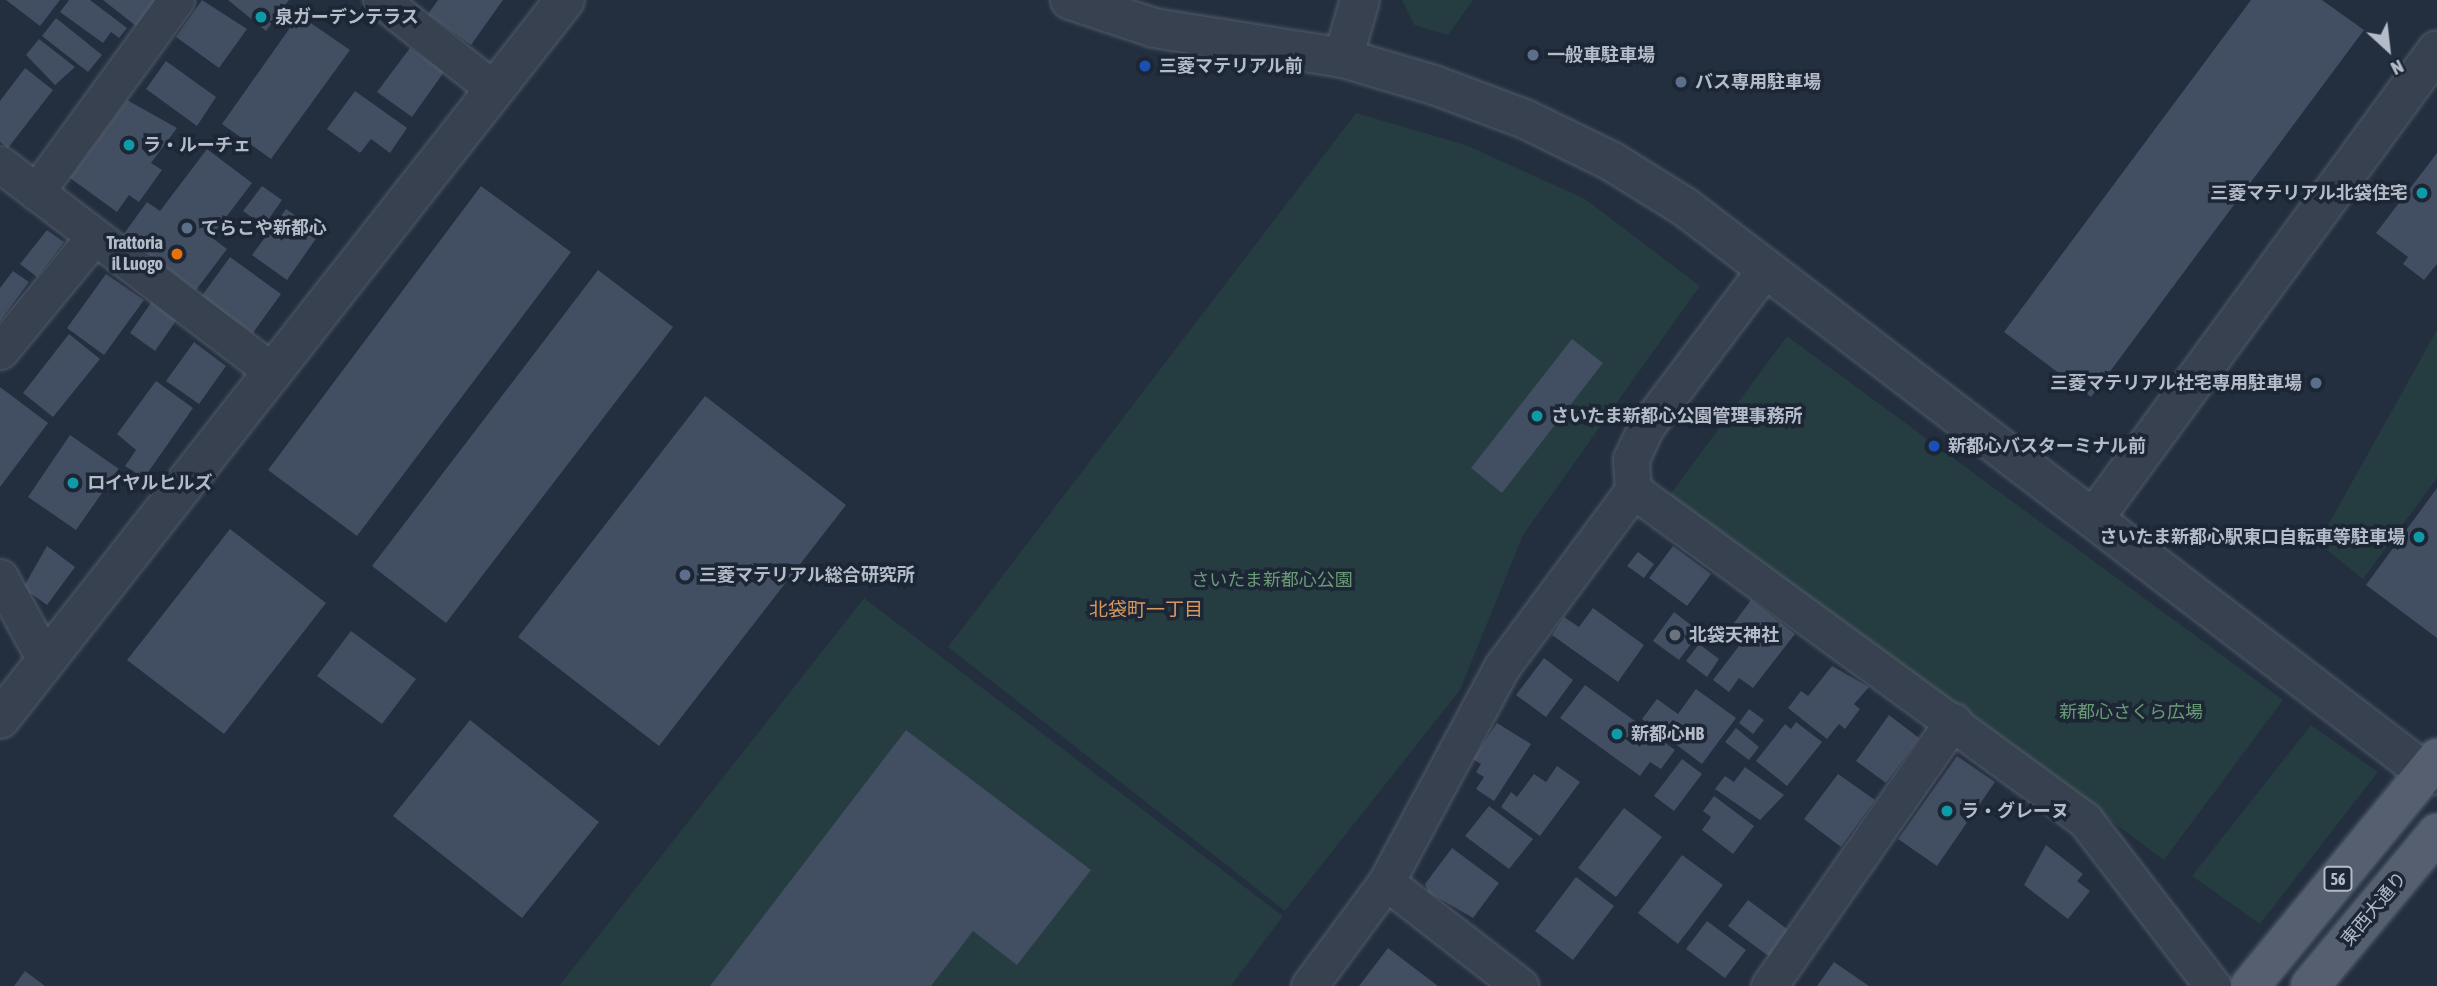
<!DOCTYPE html>
<meta charset="utf-8">
<style>
body{margin:0}
#map{position:relative;width:2437px;height:986px;overflow:hidden;background:#232e3f;font-family:"Asap Condensed","Noto Sans JP",sans-serif}
div>[style]{position:absolute}
[style*='--x']{left:calc(var(--x)*1px);top:calc(var(--y)*1px);width:calc(var(--w)*1px);rotate:calc(var(--a)*1deg)}
.green>*{inset:0;background:#253c40}
.building>*{inset:0;background:#424e61}
.roads{filter:drop-shadow(0 0 2px #525c6a) drop-shadow(0 0 2px #525c6a)}
.minor>*{height:35px;margin:-17.5px;padding:0 17.5px;transform-origin:17.5px;border-radius:17.5px;background:#37414f}
.tertiary>*{height:38px;margin:-19px;padding:0 19px;transform-origin:19px;border-radius:19px;background:#37414f}
.primary>*{height:38px;margin:-19px;padding:0 19px;transform-origin:19px;border-radius:19px;background:#555f6f}
.dots>*{width:19px;height:19px;translate:-50% -50%;box-sizing:border-box;border:4px solid #1c2634;border-radius:50%}
span{translate:-50% -50%;white-space:nowrap;text-align:center;line-height:1.15;-webkit-text-stroke:7px #1c2634;paint-order:stroke}
.shield-label span{padding:2px 5px;background:#1c2634;border:2px solid;border-radius:5px;-webkit-text-stroke-width:0}
.shield-label{font-size:16px;color:#b4bcca;font-weight:700}
.poi-label{font-size:18px;color:#b4bcca;font-weight:700}
.left{translate:0 -50%;text-align:left}
.right{translate:-100% -50%;text-align:right}
.park-label{font-size:18px;color:#6a9c77}
.street-label{font-size:18px;color:#b4bcca}
.neighbourhood-label{font-size:19px;color:#d9985f}
.north{position:absolute;left:2353px;top:14px;width:70px;height:70px;-webkit-text-stroke:5px #1c2634;paint-order:stroke;rotate:153deg;font-size:19px;font-weight:700;line-height:28px;text-align:center;color:#b4bcca}
.north::after{content:'';display:block;margin:auto;width:24px;height:32px;background:#b4bcca;clip-path:polygon(50% 0,100% 100%,50% 72%,0 100%)}
</style>
<div id="map">
<div class="green">
<i style="clip-path:polygon(1402px 0,1473px 0,1448px 35px,1414px 25px)"></i>
<i style="clip-path:polygon(1356px 113px,1466px 145px,1585px 199px,1700px 286px,1523px 535px,1460px 690px,1285px 911px,948px 647px)"></i>
<i style="clip-path:polygon(2437px 330px,2437px 478px,2363px 579px,2318px 543px)"></i>
<i style="clip-path:polygon(1787px 336px,2283px 700px,2164px 860px,1669px 496px)"></i>
<i style="clip-path:polygon(864px 598px,1283px 916px,1231px 986px,559px 986px)"></i>
<i style="clip-path:polygon(2311px 725px,2378px 772px,2260px 924px,2192px 876px)"></i>
</div>
<div class="building">
<i style="clip-path:polygon(6px 0,60px 0,40px 26px)"></i>
<i style="clip-path:polygon(69px 0,90px 0,127px 28px,119px 38px,111px 32px,103px 43px,60px 12px)"></i>
<i style="clip-path:polygon(103px 0,157px 0,136px 26px)"></i>
<i style="clip-path:polygon(202px 0,247px 29px,219px 68px,176px 37px)"></i>
<i style="clip-path:polygon(228px 0,289px 0,266px 31px)"></i>
<i style="clip-path:polygon(438px 0,503px 0,471px 45px,428px 14px)"></i>
<i style="clip-path:polygon(2251px 0,2322px 0,2364px 30px,2091px 397px,2004px 332px)"></i>
<i style="clip-path:polygon(299px 15px,350px 50px,271px 159px,222px 124px)"></i>
<i style="clip-path:polygon(56px 18px,102px 55px,88px 72px,42px 36px)"></i>
<i style="clip-path:polygon(39px 39px,75px 67px,55px 85px,26px 55px)"></i>
<i style="clip-path:polygon(410px 48px,444px 72px,412px 117px,377px 92px)"></i>
<i style="clip-path:polygon(166px 61px,216px 97px,197px 126px,146px 89px)"></i>
<i style="clip-path:polygon(25px 68px,53px 90px,8px 148px,0 142px,0 101px)"></i>
<i style="clip-path:polygon(355px 91px,407px 128px,390px 153px,371px 139px,360px 153px,327px 129px)"></i>
<i style="clip-path:polygon(127px 100px,177px 128px,151px 163px,162px 170px,139px 202px,129px 195px,117px 212px,70px 178px)"></i>
<i style="clip-path:polygon(207px 149px,252px 183px,211px 237px,227px 249px,196px 290px,123px 235px,147px 202px,160px 211px)"></i>
<i style="clip-path:polygon(2437px 153px,2437px 264px,2424px 280px,2403px 264px,2408px 257px,2376px 233px)"></i>
<i style="clip-path:polygon(262px 186px,282px 200px,264px 226px,243px 211px)"></i>
<i style="clip-path:polygon(481px 186px,571px 252px,357px 536px,268px 470px)"></i>
<i style="clip-path:polygon(286px 209px,320px 233px,287px 280px,252px 255px)"></i>
<i style="clip-path:polygon(47px 230px,64px 242px,37px 277px,20px 264px)"></i>
<i style="clip-path:polygon(230px 257px,281px 294px,253px 333px,201px 297px)"></i>
<i style="clip-path:polygon(598px 270px,673px 327px,446px 623px,372px 566px)"></i>
<i style="clip-path:polygon(13px 271px,29px 282px,0 321px,0 288px)"></i>
<i style="clip-path:polygon(106px 274px,144px 300px,104px 355px,67px 328px)"></i>
<i style="clip-path:polygon(155px 297px,180px 315px,155px 351px,130px 333px)"></i>
<i style="clip-path:polygon(69px 334px,100px 359px,53px 417px,23px 393px)"></i>
<i style="clip-path:polygon(1572px 339px,1603px 363px,1502px 493px,1471px 468px)"></i>
<i style="clip-path:polygon(194px 342px,226px 366px,199px 404px,166px 381px)"></i>
<i style="clip-path:polygon(156px 381px,193px 408px,144px 478px,125px 466px,136px 450px,117px 434px)"></i>
<i style="clip-path:polygon(0 387px,48px 423px,0 487px)"></i>
<i style="clip-path:polygon(705px 396px,846px 505px,659px 746px,518px 637px)"></i>
<i style="clip-path:polygon(70px 435px,119px 469px,76px 530px,28px 497px)"></i>
<i style="clip-path:polygon(2437px 488px,2437px 638px,2366px 585px)"></i>
<i style="clip-path:polygon(230px 529px,326px 603px,224px 734px,127px 660px)"></i>
<i style="clip-path:polygon(47px 546px,75px 567px,47px 605px,23px 588px)"></i>
<i style="clip-path:polygon(1673px 546px,1711px 574px,1687px 606px,1649px 578px)"></i>
<i style="clip-path:polygon(1638px 552px,1654px 564px,1644px 578px,1627px 566px)"></i>
<i style="clip-path:polygon(1751px 600px,1795px 634px,1753px 688px,1739px 678px,1729px 692px,1713px 680px,1742px 642px,1728px 631px)"></i>
<i style="clip-path:polygon(1593px 608px,1644px 645px,1618px 682px,1552px 635px,1564px 617px,1579px 627px)"></i>
<i style="clip-path:polygon(1674px 612px,1700px 632px,1679px 660px,1653px 641px)"></i>
<i style="clip-path:polygon(351px 631px,416px 679px,382px 724px,317px 676px)"></i>
<i style="clip-path:polygon(1699px 644px,1719px 659px,1707px 677px,1686px 661px)"></i>
<i style="clip-path:polygon(1544px 658px,1573px 680px,1546px 717px,1516px 695px)"></i>
<i style="clip-path:polygon(1832px 666px,1869px 687px,1854px 704px,1860px 709px,1845px 729px,1839px 724px,1827px 739px,1788px 708px,1801px 691px,1808px 696px)"></i>
<i style="clip-path:polygon(1585px 685px,1675px 750px,1661px 769px,1650px 762px,1640px 776px,1560px 718px)"></i>
<i style="clip-path:polygon(1696px 689px,1736px 718px,1702px 764px,1642px 719px,1657px 699px,1678px 714px)"></i>
<i style="clip-path:polygon(1749px 709px,1764px 720px,1753px 734px,1739px 723px)"></i>
<i style="clip-path:polygon(1889px 715px,1919px 738px,1886px 783px,1856px 761px)"></i>
<i style="clip-path:polygon(470px 720px,599px 822px,522px 918px,393px 816px)"></i>
<i style="clip-path:polygon(1796px 722px,1822px 742px,1787px 786px,1756px 761px,1785px 724px,1791px 729px)"></i>
<i style="clip-path:polygon(1497px 723px,1531px 744px,1494px 801px,1476px 789px,1484px 777px,1476px 772px,1481px 764px,1473px 759px)"></i>
<i style="clip-path:polygon(1736px 728px,1759px 747px,1749px 760px,1725px 742px)"></i>
<i style="clip-path:polygon(906px 730px,1091px 870px,1017px 965px,973px 931px,931px 986px,710px 986px)"></i>
<i style="clip-path:polygon(1957px 756px,1995px 782px,1937px 866px,1898px 839px)"></i>
<i style="clip-path:polygon(1682px 759px,1702px 774px,1674px 811px,1654px 796px)"></i>
<i style="clip-path:polygon(1557px 766px,1580px 782px,1540px 836px,1501px 807px,1511px 792px,1517px 797px,1534px 774px,1546px 782px)"></i>
<i style="clip-path:polygon(1745px 767px,1784px 795px,1760px 820px,1715px 789px,1725px 776px,1734px 782px)"></i>
<i style="clip-path:polygon(1838px 774px,1875px 800px,1841px 847px,1804px 819px)"></i>
<i style="clip-path:polygon(1714px 796px,1754px 826px,1733px 854px,1702px 830px,1711px 817px,1703px 811px)"></i>
<i style="clip-path:polygon(1489px 806px,1533px 839px,1509px 869px,1465px 836px)"></i>
<i style="clip-path:polygon(1624px 808px,1662px 837px,1616px 897px,1578px 868px)"></i>
<i style="clip-path:polygon(2046px 845px,2083px 874px,2077px 881px,2090px 891px,2068px 919px,2024px 885px)"></i>
<i style="clip-path:polygon(1452px 848px,1499px 883px,1473px 918px,1428px 892px,1425px 884px)"></i>
<i style="clip-path:polygon(1682px 855px,1723px 885px,1678px 944px,1638px 913px)"></i>
<i style="clip-path:polygon(1576px 877px,1614px 906px,1573px 960px,1535px 931px)"></i>
<i style="clip-path:polygon(1748px 900px,1791px 932px,1771px 958px,1728px 926px)"></i>
<i style="clip-path:polygon(1707px 921px,1746px 950px,1725px 978px,1686px 949px)"></i>
<i style="clip-path:polygon(1388px 948px,1438px 986px,1359px 986px)"></i>
<i style="clip-path:polygon(1834px 962px,1869px 986px,1817px 986px)"></i>
<i style="clip-path:polygon(25px 971px,45px 986px,14px 986px)"></i>
</div>
<div class="roads">
<div class="minor">
<i style="--x:381;--y:0;--w:145;--a:38.3"></i>
<i style="--x:0;--y:164;--w:342;--a:37.3"></i>
<i style="--x:36;--y:192;--w:238;--a:-53.9"></i>
<i style="--x:0;--y:351;--w:146;--a:-50.5"></i>
<i style="--x:1633;--y:490;--w:560;--a:36.13"></i>
<i style="--x:2085;--y:820;--w:210;--a:52.4"></i>
<i style="--x:0;--y:577;--w:94;--a:61.5"></i>
<i style="--x:1386;--y:882;--w:170;--a:37.8"></i>
<i style="--x:1309;--y:986;--w:129;--a:-53.5"></i>
<i style="--x:1386;--y:882;--w:243;--a:-61.7"></i>
<i style="--x:1501;--y:668;--w:222;--a:-53.4"></i>
<i style="--x:1633;--y:490;--w:31;--a:-94"></i>
<i style="--x:1631;--y:459;--w:35;--a:-65"></i>
<i style="--x:1646;--y:427;--w:199;--a:-53"></i>
<i style="--x:1769;--y:986;--w:323;--a:-55.2"></i>
</div>
<div class="tertiary">
<i style="--x:1070;--y:0;--w:89;--a:18.4"></i>
<i style="--x:1154;--y:28;--w:191;--a:9"></i>
<i style="--x:1343;--y:58;--w:95;--a:16.5"></i>
<i style="--x:1434;--y:85;--w:97;--a:20.5"></i>
<i style="--x:1525;--y:119;--w:96;--a:26"></i>
<i style="--x:1611;--y:161;--w:87;--a:31.9"></i>
<i style="--x:1685;--y:207;--w:931;--a:37.36"></i>
<i style="--x:2425;--y:772;--w:12;--a:14"></i>
<i style="--x:1343;--y:58;--w:60;--a:-73.7"></i>
<i style="--x:2094;--y:518;--w:580;--a:-53.76"></i>
<i style="--x:0;--y:719;--w:914;--a:-51.84"></i>
</div>
<div class="primary">
<i style="--x:2250;--y:986;--w:295;--a:-50.6"></i>
<i style="--x:2310;--y:986;--w:199;--a:-50.3"></i>
</div>
</div>
<div class="dots">
<i style="left:261px;top:17px;background:#0f9aa8"></i>
<i style="left:1533px;top:55px;background:#5c6f8a"></i>
<i style="left:1145px;top:66px;background:#1a4fb4"></i>
<i style="left:1681px;top:82px;background:#5c6f8a"></i>
<i style="left:129px;top:145px;background:#0f9aa8"></i>
<i style="left:2422px;top:193px;background:#0f9aa8"></i>
<i style="left:187px;top:228px;background:#5c6f8a"></i>
<i style="left:177px;top:254px;background:#e8710a"></i>
<i style="left:2316px;top:383px;background:#5c6f8a"></i>
<i style="left:1537px;top:416px;background:#0f9aa8"></i>
<i style="left:1934px;top:446px;background:#1a4fb4"></i>
<i style="left:73px;top:483px;background:#0f9aa8"></i>
<i style="left:2419px;top:537px;background:#0f9aa8"></i>
<i style="left:685px;top:575px;background:#5c6f8a"></i>
<i style="left:1675px;top:635px;background:#6b7280"></i>
<i style="left:1617px;top:734px;background:#0f9aa8"></i>
<i style="left:1947px;top:811px;background:#0f9aa8"></i>
</div>
<div class="shield-label">
<span style="left:2338px;top:879px">56</span>
</div>
<div class="poi-label">
<span class="left" style="left:275px;top:17px">泉ガーデンテラス</span>
<span class="left" style="left:1547px;top:55px">一般車駐車場</span>
<span class="left" style="left:1159px;top:66px">三菱マテリアル前</span>
<span class="left" style="left:1695px;top:82px">バス専用駐車場</span>
<span class="left" style="left:143px;top:145px">ラ・ルーチェ</span>
<span class="right" style="left:2408px;top:193px">三菱マテリアル北袋住宅</span>
<span class="left" style="left:201px;top:228px">てらこや新都心</span>
<span class="right" style="left:163px;top:254px">Trattoria<br>il Luogo</span>
<span class="right" style="left:2302px;top:383px">三菱マテリアル社宅専用駐車場</span>
<span class="left" style="left:1551px;top:416px">さいたま新都心公園管理事務所</span>
<span class="left" style="left:1948px;top:446px">新都心バスターミナル前</span>
<span class="left" style="left:87px;top:483px">ロイヤルヒルズ</span>
<span class="right" style="left:2405px;top:537px">さいたま新都心駅東口自転車等駐車場</span>
<span class="left" style="left:699px;top:575px">三菱マテリアル総合研究所</span>
<span class="left" style="left:1689px;top:635px">北袋天神社</span>
<span class="left" style="left:1631px;top:734px">新都心HB</span>
<span class="left" style="left:1961px;top:811px">ラ・グレーヌ</span>
</div>
<div class="park-label">
<span style="left:1272px;top:580px">さいたま新都心公園</span>
<span style="left:2131px;top:712px">新都心さくら広場</span>
</div>
<div class="street-label">
<span style="left:2374px;top:909px;rotate:-50deg">東西大通り</span>
</div>
<div class="neighbourhood-label">
<span style="left:1146px;top:610px">北袋町一丁目</span>
</div>
<div class="north">N</div>
</div>
